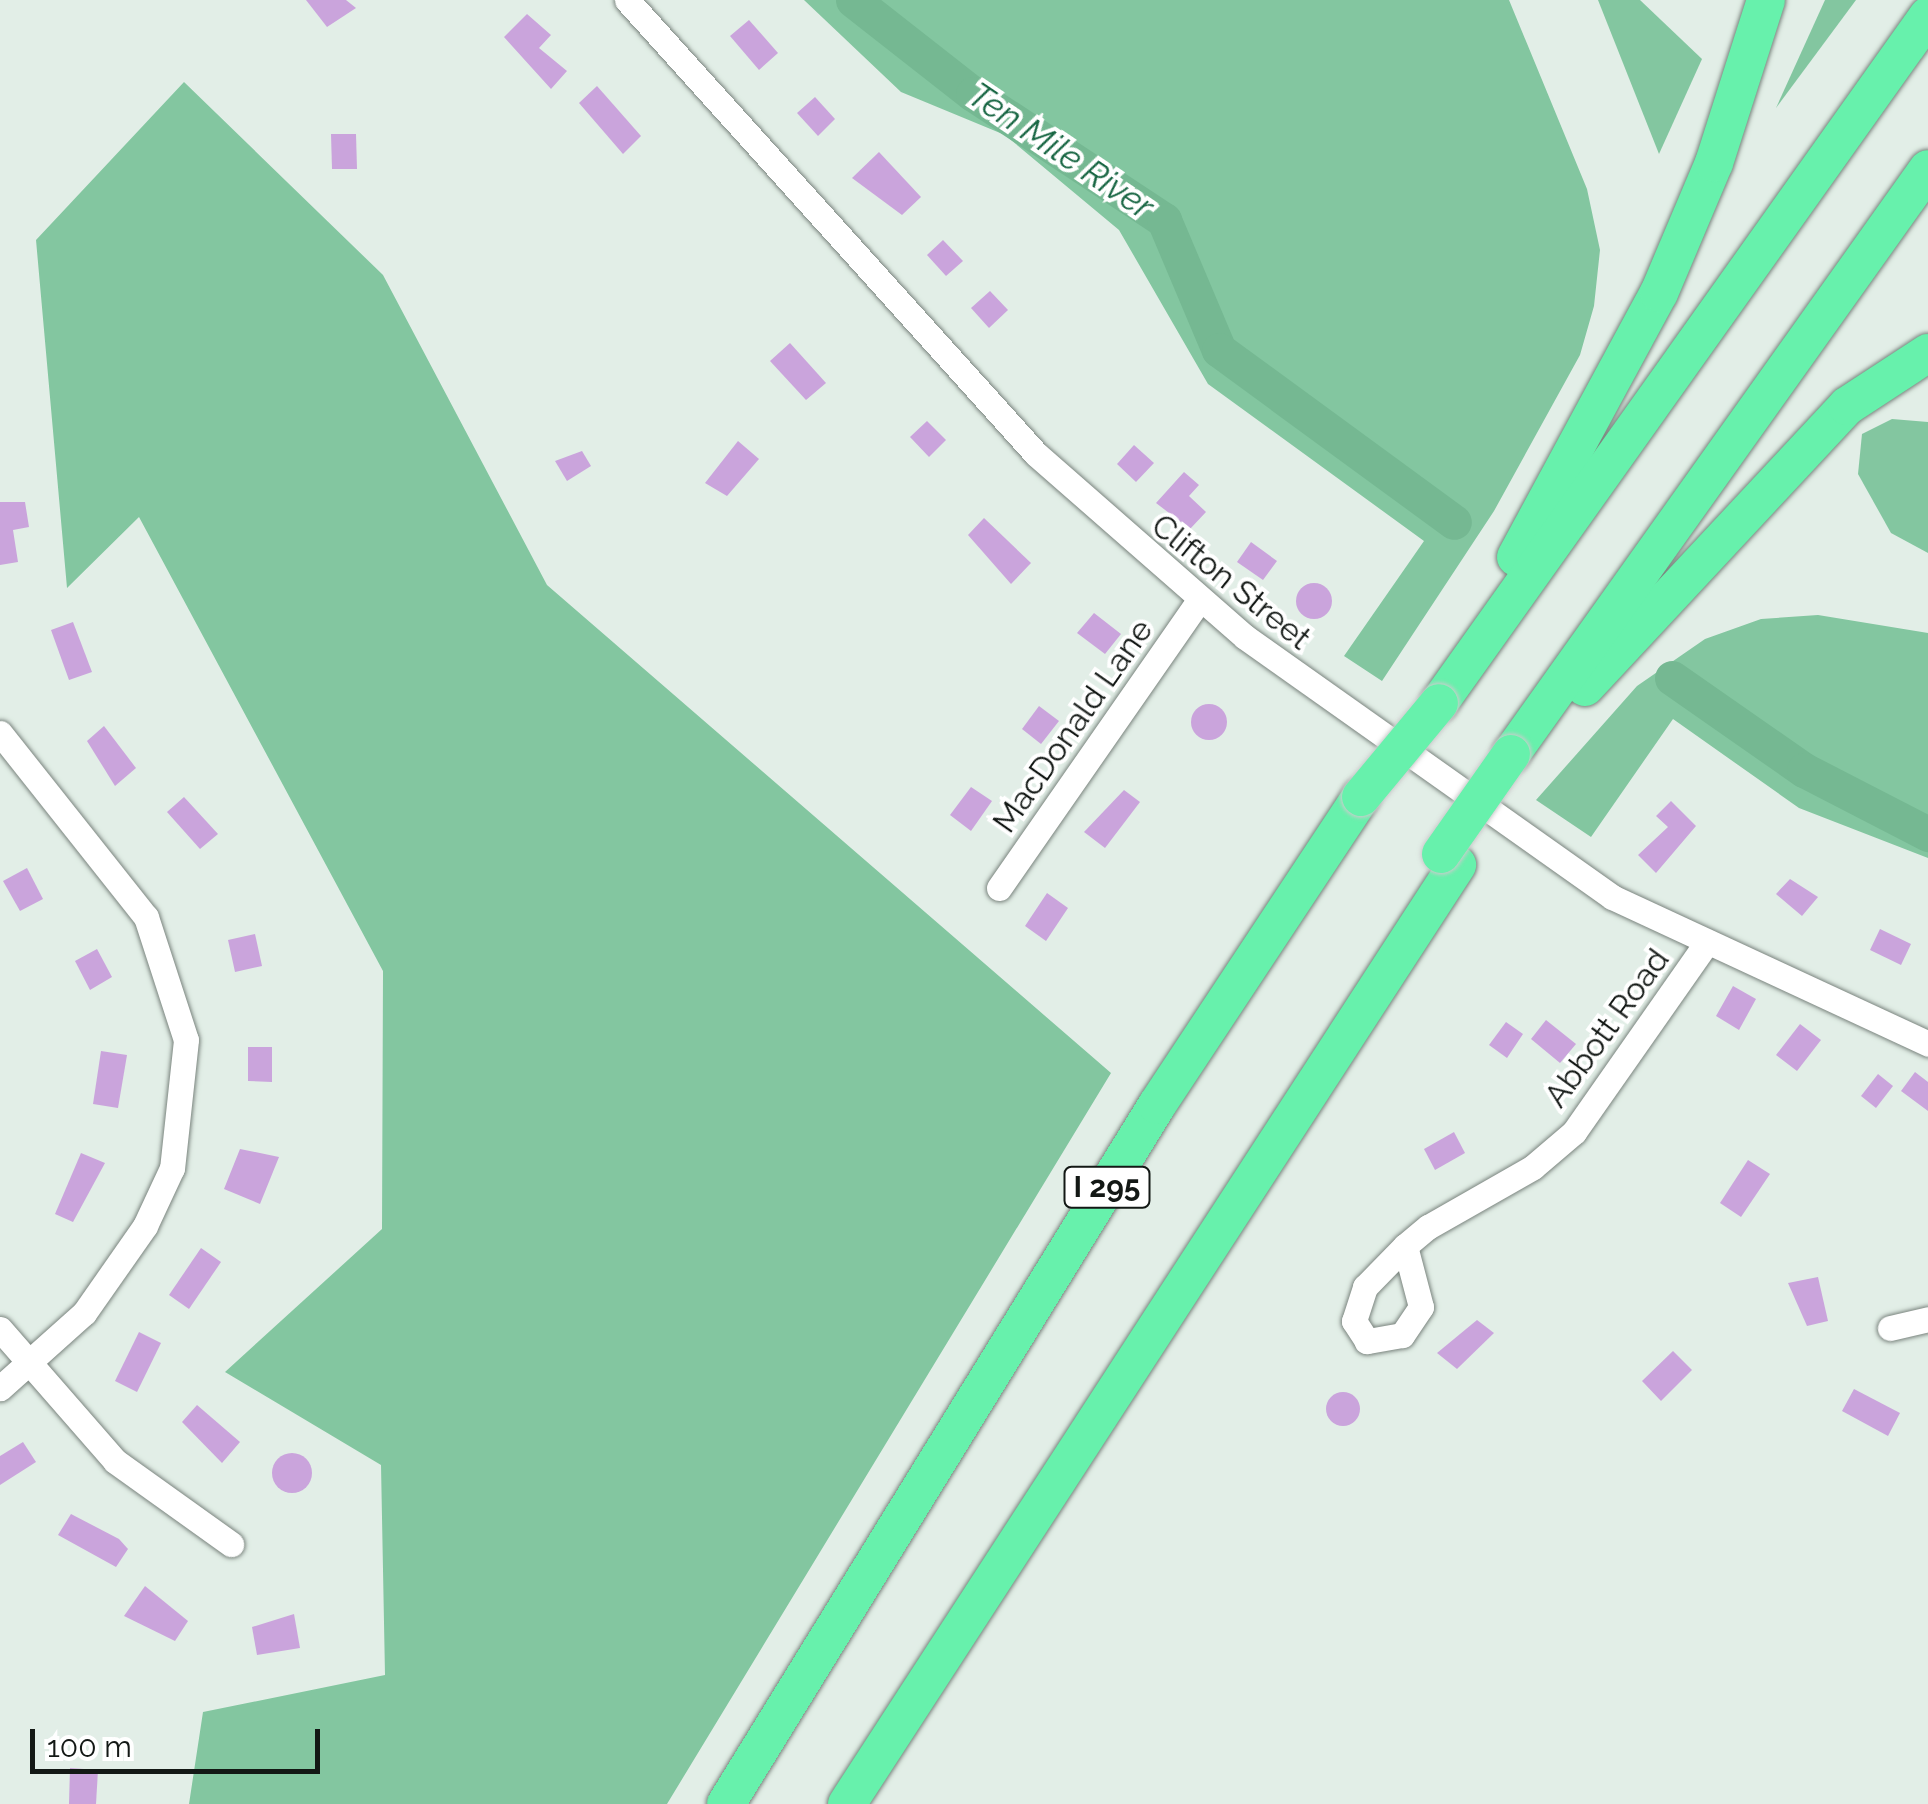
<!DOCTYPE html>
<style>
body{margin:0}
#map{position:relative;width:1928px;height:1804px;overflow:hidden;background:#e2eee7;font-family:Raleway,sans-serif}
div>[style]{position:absolute}
[style*='--x']{left:calc(var(--x)*1px);top:calc(var(--y)*1px);width:calc(var(--w)*1px);rotate:calc(var(--a)*1deg)}
.forest>*{inset:0;background:#83c6a0}
.river>*{height:35px;margin:-17.5px;padding:0 17.5px;transform-origin:17.5px;border-radius:17.5px;background:#75b892}
.building>*{inset:0;background:#caa4dc}
.round{border-radius:50%}
.roads{filter:drop-shadow(0 0 2px #7a847e) drop-shadow(0 0 2px #7a847e)}
.minor>*{height:25px;margin:-12.5px;padding:0 12.5px;transform-origin:12.5px;border-radius:12.5px;background:#fff}
.highway>*{height:38px;margin:-19px;padding:0 19px;transform-origin:19px;border-radius:19px;background:#67f1ac}
.bridges{filter:drop-shadow(0 0 2px #cbcccc) drop-shadow(0 0 2px #cbcccc)}
.highway-bridge>*{height:38px;margin:-19px;padding:0 19px;transform-origin:19px;border-radius:19px;background:#67f1ac}
span{translate:-50% -50%;white-space:nowrap;text-align:center;line-height:1.15;-webkit-text-stroke:8px #fff;paint-order:stroke}
.shield-label span{padding:2px 8px;background:#fff;border:2px solid;border-radius:8px;-webkit-text-stroke-width:0}
.shield-label{font-size:30px;color:#131815;font-weight:700}
.street-label{font-size:32px;color:#131815}
.water-label{font-size:35px;color:#186643;font-style:italic}
.scale{position:absolute;left:30px;top:1729px;width:290px;height:45px;box-sizing:border-box;border:5px solid #131815;border-top:0;padding-left:12px;font-size:30px;line-height:35px;white-space:nowrap;color:#131815;-webkit-text-stroke:8px #fff;paint-order:stroke}
</style>
<div id="map">
<div class="forest">
<i style="clip-path:polygon(804px 0,1509px 0,1587px 189px,1600px 250px,1594px 306px,1580px 355px,1494px 511px,1382px 681px,1344px 656px,1424px 541px,1208px 384px,1119px 230px,1005px 135px,901px 92px)"></i>
<i style="clip-path:polygon(1598px 0,1640px 0,1702px 59px,1659px 154px)"></i>
<i style="clip-path:polygon(1825px 0,1856px 0,1776px 108px)"></i>
<i style="clip-path:polygon(184px 82px,383px 275px,547px 585px,1111px 1073px,667px 1804px,189px 1804px,203px 1712px,385px 1675px,381px 1465px,225px 1372px,382px 1229px,383px 971px,139px 517px,67px 588px,36px 240px)"></i>
<i style="clip-path:polygon(1892px 419px,1928px 422px,1928px 553px,1891px 533px,1858px 474px,1862px 434px)"></i>
<i style="clip-path:polygon(1818px 615px,1928px 633px,1928px 858px,1799px 808px,1673px 719px,1591px 837px,1536px 800px,1637px 686px,1705px 639px,1761px 619px)"></i>
</div>
<div class="river">
<i style="--x:853;--y:0;--w:152;--a:38.1"></i>
<i style="--x:973;--y:94;--w:229;--a:33.4"></i>
<i style="--x:1164;--y:220;--w:141;--a:67.1"></i>
<i style="--x:1219;--y:350;--w:291;--a:36.2"></i>
<i style="--x:1672;--y:678;--w:161;--a:34.9"></i>
<i style="--x:1804;--y:770;--w:140;--a:27.3"></i>
</div>
<div class="building">
<i style="clip-path:polygon(306px 0,346px 0,356px 8px,327px 27px)"></i>
<i style="clip-path:polygon(527px 14px,551px 35px,539px 48px,567px 71px,551px 89px,504px 37px)"></i>
<i style="clip-path:polygon(749px 20px,778px 53px,759px 70px,730px 36px)"></i>
<i style="clip-path:polygon(597px 86px,641px 136px,623px 154px,579px 103px)"></i>
<i style="clip-path:polygon(815px 97px,835px 119px,818px 136px,797px 113px)"></i>
<i style="clip-path:polygon(331px 134px,356px 134px,357px 169px,332px 169px)"></i>
<i style="clip-path:polygon(879px 152px,921px 197px,902px 215px,852px 178px)"></i>
<i style="clip-path:polygon(943px 240px,963px 261px,946px 276px,927px 255px)"></i>
<i style="clip-path:polygon(990px 291px,1008px 310px,989px 328px,971px 308px)"></i>
<i style="clip-path:polygon(790px 343px,826px 383px,806px 400px,770px 361px)"></i>
<i style="clip-path:polygon(927px 421px,946px 440px,929px 457px,910px 437px)"></i>
<i style="clip-path:polygon(738px 441px,759px 459px,727px 496px,705px 483px)"></i>
<i style="clip-path:polygon(1134px 445px,1154px 463px,1136px 482px,1117px 464px)"></i>
<i style="clip-path:polygon(582px 451px,591px 466px,567px 481px,555px 461px)"></i>
<i style="clip-path:polygon(1184px 472px,1199px 485px,1189px 496px,1206px 512px,1190px 529px,1156px 503px)"></i>
<i style="clip-path:polygon(0 502px,25px 502px,29px 527px,13px 530px,18px 562px,0 565px)"></i>
<i style="clip-path:polygon(984px 518px,1031px 563px,1011px 584px,968px 535px)"></i>
<i style="clip-path:polygon(1251px 542px,1277px 561px,1263px 580px,1237px 562px)"></i>
<i class="round" style="left:1296px;top:583px;width:36px;height:36px"></i>
<i style="clip-path:polygon(1094px 613px,1121px 634px,1105px 654px,1077px 633px)"></i>
<i style="clip-path:polygon(73px 622px,92px 672px,69px 680px,51px 630px)"></i>
<i class="round" style="left:1191px;top:704px;width:36px;height:36px"></i>
<i style="clip-path:polygon(1039px 706px,1059px 721px,1041px 744px,1022px 729px)"></i>
<i style="clip-path:polygon(104px 726px,136px 768px,115px 786px,87px 741px)"></i>
<i style="clip-path:polygon(971px 787px,992px 801px,971px 831px,950px 815px)"></i>
<i style="clip-path:polygon(1124px 790px,1140px 802px,1105px 848px,1084px 832px)"></i>
<i style="clip-path:polygon(184px 797px,218px 834px,200px 849px,167px 812px)"></i>
<i style="clip-path:polygon(1671px 801px,1696px 826px,1656px 873px,1638px 855px,1668px 827px,1656px 816px)"></i>
<i style="clip-path:polygon(27px 868px,43px 899px,20px 911px,3px 881px)"></i>
<i style="clip-path:polygon(1790px 879px,1818px 897px,1802px 916px,1776px 894px)"></i>
<i style="clip-path:polygon(1047px 893px,1068px 908px,1046px 941px,1025px 926px)"></i>
<i style="clip-path:polygon(1880px 929px,1911px 944px,1901px 965px,1870px 950px)"></i>
<i style="clip-path:polygon(255px 934px,262px 966px,235px 972px,228px 940px)"></i>
<i style="clip-path:polygon(97px 949px,112px 977px,90px 990px,75px 961px)"></i>
<i style="clip-path:polygon(1733px 986px,1756px 999px,1739px 1030px,1716px 1016px)"></i>
<i style="clip-path:polygon(1546px 1020px,1576px 1044px,1560px 1063px,1531px 1039px)"></i>
<i style="clip-path:polygon(1506px 1022px,1523px 1034px,1507px 1058px,1489px 1045px)"></i>
<i style="clip-path:polygon(1800px 1024px,1821px 1040px,1797px 1071px,1776px 1055px)"></i>
<i style="clip-path:polygon(248px 1047px,272px 1047px,272px 1082px,248px 1081px)"></i>
<i style="clip-path:polygon(101px 1051px,127px 1055px,118px 1108px,93px 1104px)"></i>
<i style="clip-path:polygon(1915px 1072px,1928px 1082px,1928px 1111px,1901px 1091px)"></i>
<i style="clip-path:polygon(1878px 1074px,1893px 1086px,1876px 1108px,1861px 1096px)"></i>
<i style="clip-path:polygon(1454px 1132px,1465px 1153px,1435px 1170px,1424px 1149px)"></i>
<i style="clip-path:polygon(240px 1149px,279px 1157px,260px 1204px,224px 1189px)"></i>
<i style="clip-path:polygon(81px 1153px,105px 1163px,73px 1222px,55px 1214px)"></i>
<i style="clip-path:polygon(1748px 1160px,1770px 1174px,1741px 1217px,1720px 1203px)"></i>
<i style="clip-path:polygon(201px 1248px,221px 1262px,189px 1309px,169px 1295px)"></i>
<i style="clip-path:polygon(1818px 1277px,1828px 1321px,1807px 1326px,1788px 1283px)"></i>
<i style="clip-path:polygon(1477px 1320px,1494px 1333px,1457px 1369px,1437px 1353px)"></i>
<i style="clip-path:polygon(139px 1332px,161px 1343px,137px 1392px,115px 1381px)"></i>
<i style="clip-path:polygon(1673px 1351px,1692px 1370px,1661px 1401px,1642px 1381px)"></i>
<i style="clip-path:polygon(1854px 1389px,1900px 1413px,1888px 1436px,1842px 1411px)"></i>
<i class="round" style="left:1326px;top:1392px;width:34px;height:34px"></i>
<i style="clip-path:polygon(197px 1405px,240px 1442px,222px 1463px,182px 1422px)"></i>
<i style="clip-path:polygon(23px 1442px,36px 1462px,0 1485px,0 1456px)"></i>
<i class="round" style="left:272px;top:1453px;width:40px;height:40px"></i>
<i style="clip-path:polygon(71px 1514px,119px 1539px,128px 1549px,116px 1567px,58px 1535px)"></i>
<i style="clip-path:polygon(145px 1586px,188px 1621px,175px 1641px,124px 1616px)"></i>
<i style="clip-path:polygon(294px 1614px,300px 1648px,257px 1655px,252px 1627px)"></i>
<i style="clip-path:polygon(70px 1768px,98px 1770px,96px 1804px,69px 1804px)"></i>
</div>
<div class="roads">
<div class="minor">
<i style="--x:627;--y:0;--w:611;--a:47.98"></i>
<i style="--x:1036;--y:454;--w:278;--a:41.2"></i>
<i style="--x:1245;--y:637;--w:450;--a:35.3"></i>
<i style="--x:1612;--y:897;--w:349;--a:24.9"></i>
<i style="--x:0;--y:733;--w:235;--a:51.6"></i>
<i style="--x:146;--y:917;--w:129;--a:72"></i>
<i style="--x:186;--y:1040;--w:129;--a:96.2"></i>
<i style="--x:172;--y:1168;--w:64;--a:115"></i>
<i style="--x:145;--y:1226;--w:106;--a:125"></i>
<i style="--x:84;--y:1313;--w:113;--a:138.2"></i>
<i style="--x:999;--y:888;--w:351;--a:-55.2"></i>
<i style="--x:1405;--y:1246;--w:63;--a:75.3"></i>
<i style="--x:1421;--y:1307;--w:34;--a:124"></i>
<i style="--x:1402;--y:1335;--w:36;--a:170"></i>
<i style="--x:1367;--y:1341;--w:24;--a:-123"></i>
<i style="--x:1354;--y:1321;--w:36;--a:-72"></i>
<i style="--x:1365;--y:1287;--w:57;--a:-45.7"></i>
<i style="--x:1405;--y:1246;--w:30;--a:-40"></i>
<i style="--x:1428;--y:1227;--w:121;--a:-29.7"></i>
<i style="--x:1533;--y:1167;--w:54;--a:-40.5"></i>
<i style="--x:1574;--y:1132;--w:232;--a:-55"></i>
<i style="--x:1890;--y:1328;--w:39;--a:-13"></i>
<i style="--x:0;--y:1329;--w:175;--a:48.9"></i>
<i style="--x:115;--y:1461;--w:143;--a:35.6"></i>
</div>
<div class="highway">
<i style="--x:1516;--y:557;--w:300;--a:-61.6"></i>
<i style="--x:1659;--y:293;--w:141;--a:-67.1"></i>
<i style="--x:1714;--y:163;--w:171;--a:-72.3"></i>
<i style="--x:1585;--y:687;--w:384;--a:-47"></i>
<i style="--x:1847;--y:406;--w:97;--a:-33.2"></i>
<i style="--x:1439;--y:703;--w:843;--a:-54.56"></i>
<i style="--x:1511;--y:754;--w:718;--a:-54.52"></i>
<i style="--x:726;--y:1804;--w:821;--a:-58.34"></i>
<i style="--x:1157;--y:1105;--w:369;--a:-56.5"></i>
<i style="--x:847;--y:1804;--w:1120;--a:-56.99"></i>
</div>
</div>
<div class="bridges">
<div class="highway-bridge">
<i style="--x:1361;--y:797;--w:122;--a:-50.3"></i>
<i style="--x:1441;--y:854;--w:122;--a:-55"></i>
</div>
</div>
<div class="shield-label">
<span style="left:1107px;top:1187px">I 295</span>
</div>
<div class="street-label">
<span style="left:1231px;top:582px;rotate:39deg">Clifton Street</span>
<span style="left:1073px;top:726px;rotate:-55deg">MacDonald Lane</span>
<span style="left:1607px;top:1028px;rotate:-54deg">Abbott Road</span>
</div>
<div class="water-label">
<span style="left:1061px;top:151px;rotate:34deg">Ten Mile River</span>
</div>
<div class="scale">100 m</div>
</div>
